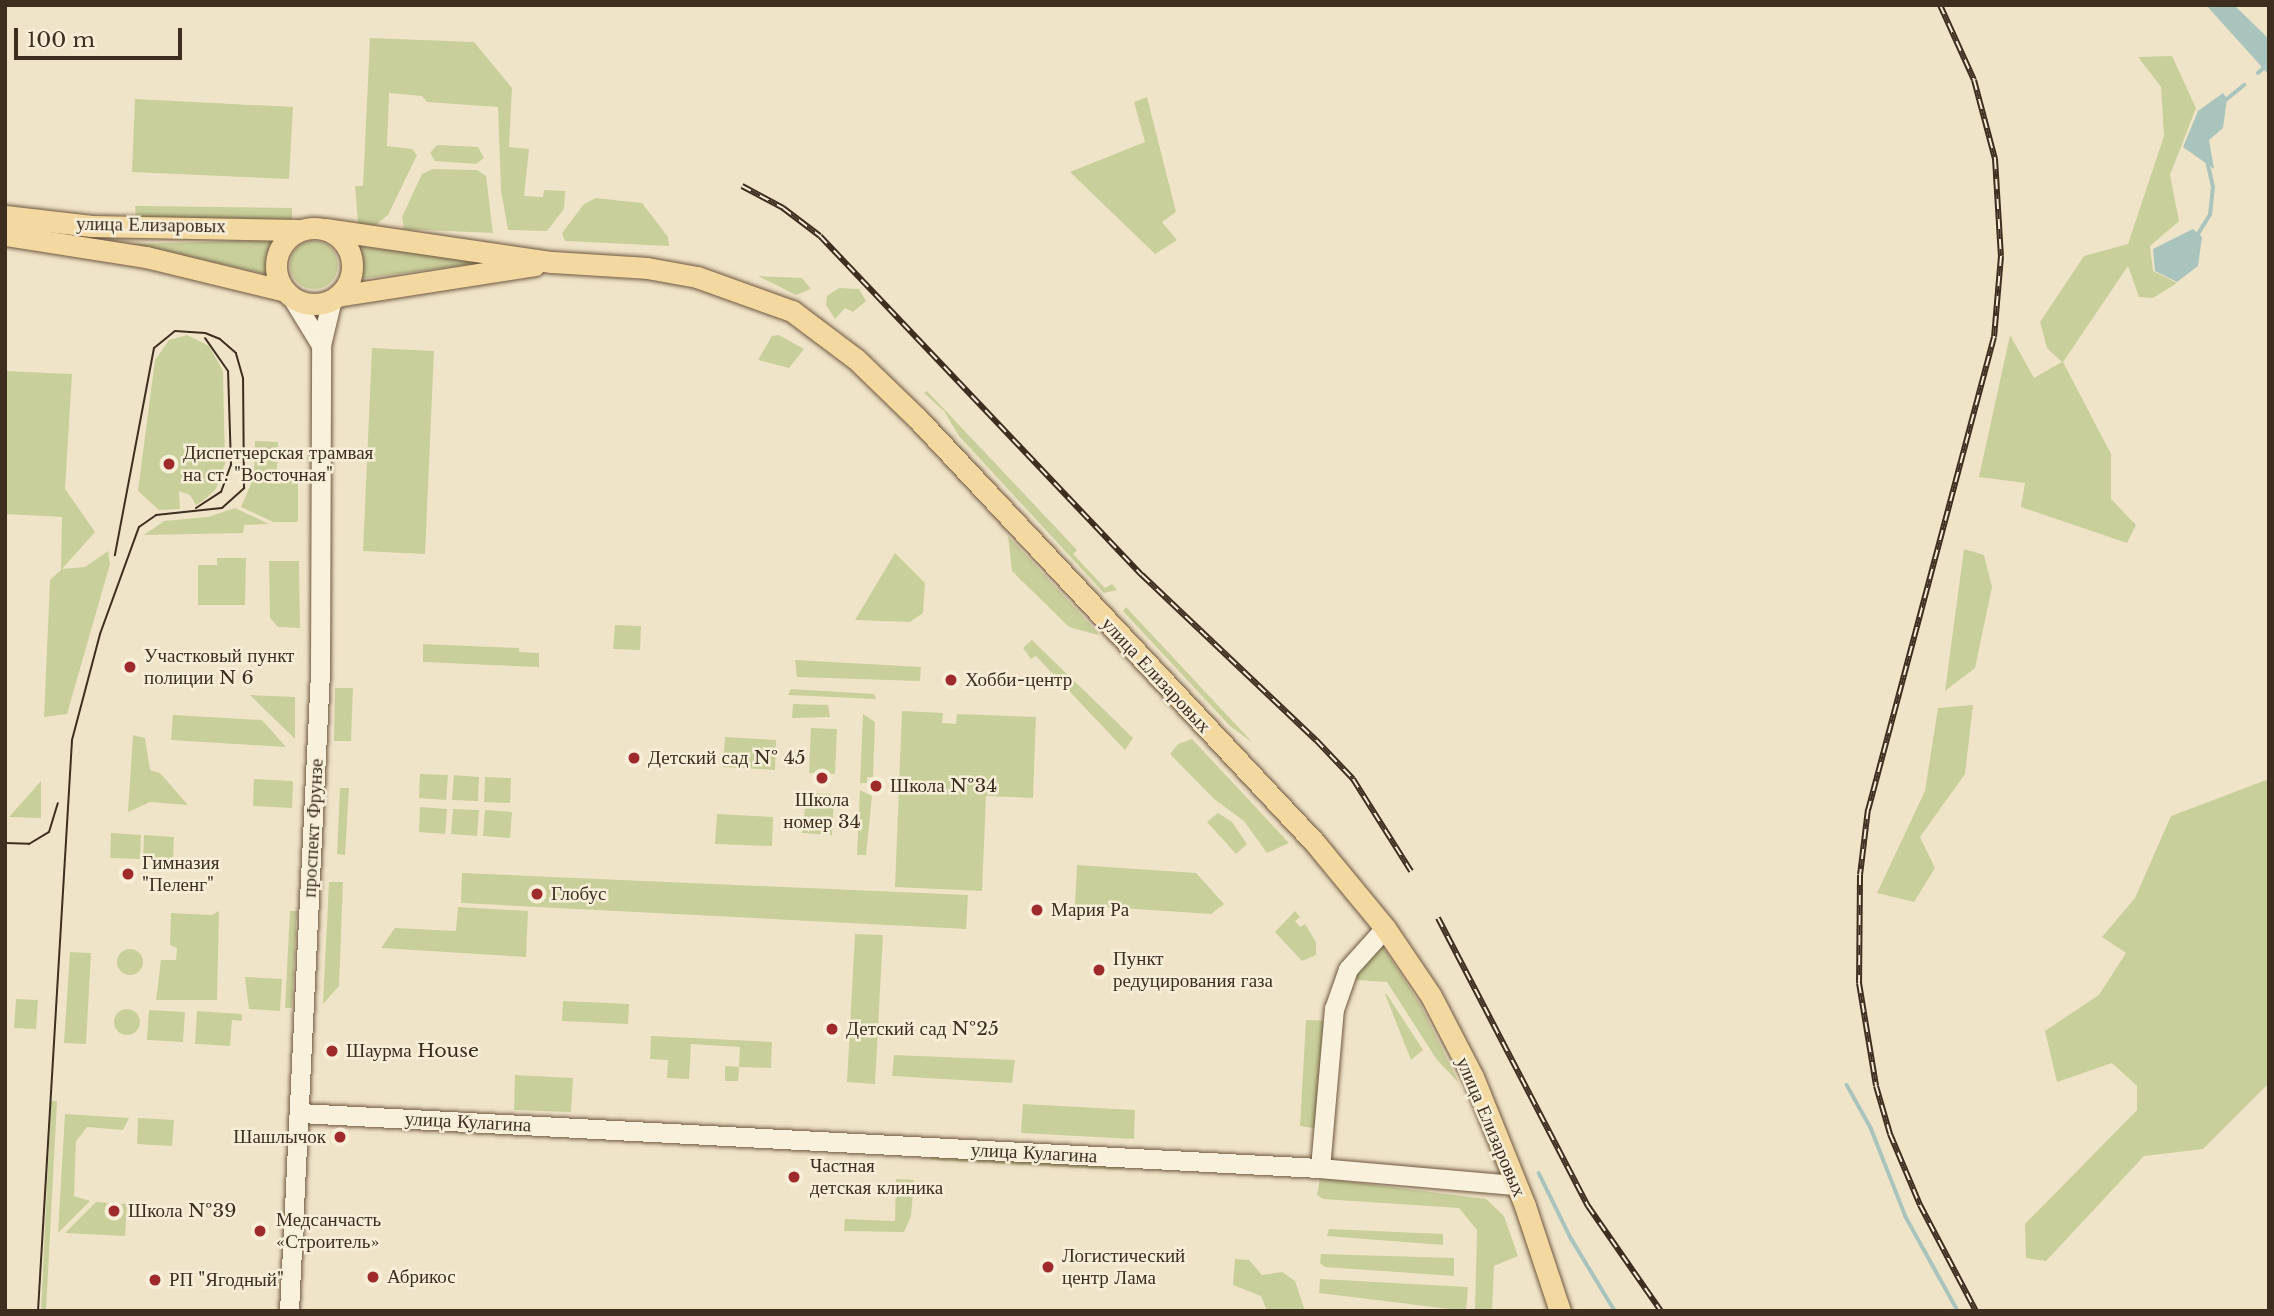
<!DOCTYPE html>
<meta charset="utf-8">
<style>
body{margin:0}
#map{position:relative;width:2274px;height:1316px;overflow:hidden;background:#f0e4c8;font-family:"Libre Baskerville",serif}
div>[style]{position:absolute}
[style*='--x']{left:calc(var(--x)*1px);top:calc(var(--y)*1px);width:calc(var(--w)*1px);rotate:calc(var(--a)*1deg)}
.green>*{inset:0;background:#c9cf9b}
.round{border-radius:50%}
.water>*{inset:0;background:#a9c4bc}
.stream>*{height:3.5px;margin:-1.75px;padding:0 1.75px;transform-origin:1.75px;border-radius:1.75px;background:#a9c4bc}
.roads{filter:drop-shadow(0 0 2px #6f573f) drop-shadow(0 0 2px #6f573f)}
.secondary>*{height:19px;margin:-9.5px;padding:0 9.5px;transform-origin:9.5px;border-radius:9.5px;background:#faf1dc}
.primary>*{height:21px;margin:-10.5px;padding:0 10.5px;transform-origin:10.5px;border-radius:10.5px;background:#f3d9a0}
.primary>.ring{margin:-10.5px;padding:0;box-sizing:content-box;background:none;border:21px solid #f3d9a0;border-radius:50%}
.tram>*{height:2px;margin:-1px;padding:0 1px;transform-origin:1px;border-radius:1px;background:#3d2e20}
.rail>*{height:6px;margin-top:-3px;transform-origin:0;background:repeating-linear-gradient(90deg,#f7eed8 0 10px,#3d2e20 0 20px);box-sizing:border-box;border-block:2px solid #3d2e20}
.dots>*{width:19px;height:19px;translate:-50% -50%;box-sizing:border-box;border:4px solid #f7eed8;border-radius:50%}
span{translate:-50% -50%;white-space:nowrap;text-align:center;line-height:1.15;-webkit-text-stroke:5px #f7eed8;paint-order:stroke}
.street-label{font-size:19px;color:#3d2e20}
.poi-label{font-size:19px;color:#3d2e20}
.left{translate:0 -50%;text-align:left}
.right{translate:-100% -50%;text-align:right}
.frame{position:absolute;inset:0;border:7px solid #3d2e20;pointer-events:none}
.scale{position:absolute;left:14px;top:28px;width:168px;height:32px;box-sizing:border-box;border:4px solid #3d2e20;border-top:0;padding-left:9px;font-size:21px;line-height:24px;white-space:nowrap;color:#3d2e20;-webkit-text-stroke:5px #f7eed8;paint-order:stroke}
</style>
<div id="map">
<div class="green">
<i style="clip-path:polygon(370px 38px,474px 42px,512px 88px,509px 147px,529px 149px,524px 196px,543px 197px,544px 190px,565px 191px,564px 209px,547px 231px,508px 230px,501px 190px,498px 107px,427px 102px,422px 96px,389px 93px,387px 146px,412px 149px,417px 155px,388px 215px,374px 226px,358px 223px,355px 186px,363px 186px)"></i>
<i style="clip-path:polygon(2172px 56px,2196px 108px,2170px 175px,2179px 221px,2150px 246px,2153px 271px,2177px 283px,2153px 298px,2139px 297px,2128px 266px,2063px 362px,2111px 454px,2111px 499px,2136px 525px,2127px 543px,2021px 507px,2025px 483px,1979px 477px,2010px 335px,2034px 378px,2062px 362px,2047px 348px,2040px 322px,2084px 256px,2128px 244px,2164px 136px,2161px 87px,2138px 57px)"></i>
<i style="clip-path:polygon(1147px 97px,1176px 212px,1162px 222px,1177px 240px,1155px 254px,1070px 172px,1145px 142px,1134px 102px)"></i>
<i style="clip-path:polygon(135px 99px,293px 107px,289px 179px,132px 172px)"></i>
<i style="clip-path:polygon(437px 145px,478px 147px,484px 158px,476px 164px,435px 161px,430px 153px)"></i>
<i style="clip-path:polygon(433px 169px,477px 170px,486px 176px,493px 233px,404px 229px,402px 217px,422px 174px)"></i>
<i style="clip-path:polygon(596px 198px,642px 203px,668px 237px,669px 246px,565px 241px,562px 233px,584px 204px)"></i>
<i style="clip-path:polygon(135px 206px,141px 206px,292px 208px,292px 219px,283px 220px,136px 221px)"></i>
<i style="clip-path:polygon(275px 240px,269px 256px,270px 275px,132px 244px)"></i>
<i class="round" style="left:290px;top:241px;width:48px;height:48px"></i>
<i style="clip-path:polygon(358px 246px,487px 262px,359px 279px)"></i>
<i style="clip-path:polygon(758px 276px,802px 278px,811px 289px,796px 295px)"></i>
<i style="clip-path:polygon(839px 288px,859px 289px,866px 301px,853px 312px,845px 308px,835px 319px,826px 305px,827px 296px)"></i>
<i style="clip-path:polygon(187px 335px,209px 346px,223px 371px,225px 464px,216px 489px,203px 501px,196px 505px,190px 495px,179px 491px,180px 509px,159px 510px,138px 491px,155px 360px,169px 340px)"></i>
<i style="clip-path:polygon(779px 335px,804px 349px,789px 368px,758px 360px,772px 336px)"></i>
<i style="clip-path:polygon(372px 348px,434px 351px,425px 554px,363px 551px)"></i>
<i style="clip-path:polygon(5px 371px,72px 374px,65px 489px,95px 532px,62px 569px,85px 567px,108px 551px,110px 564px,67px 714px,44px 717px,50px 580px,61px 570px,62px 517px,5px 514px)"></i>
<i style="clip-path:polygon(927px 391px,1077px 550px,1073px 554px,1105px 588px,1112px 584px,1117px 590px,1104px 593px,959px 436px,944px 411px,924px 393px)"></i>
<i style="clip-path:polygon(255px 441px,278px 442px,277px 471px,298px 472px,298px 522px,273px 522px,241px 507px,254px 477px)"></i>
<i style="clip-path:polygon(235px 508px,269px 524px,244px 525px,243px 533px,144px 535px,164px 521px,208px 517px)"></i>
<i style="clip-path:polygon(1008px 536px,1098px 633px,1098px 635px,1069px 627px,1012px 571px)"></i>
<i style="clip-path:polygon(1964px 549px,1984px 555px,1992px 587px,1975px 668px,1945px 691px)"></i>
<i style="clip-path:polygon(895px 553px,925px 583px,923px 613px,910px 622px,855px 620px)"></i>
<i style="clip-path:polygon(217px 558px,246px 558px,245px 605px,198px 605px,198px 565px,217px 565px)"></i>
<i style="clip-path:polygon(269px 561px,299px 561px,300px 628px,278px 627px,270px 618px)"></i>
<i style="clip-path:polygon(1126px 607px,1253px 743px,1230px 726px,1123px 611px)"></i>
<i style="clip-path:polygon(615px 625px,641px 626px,640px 650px,613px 649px)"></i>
<i style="clip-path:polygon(1032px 640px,1133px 738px,1125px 750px,1036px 656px,1031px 659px,1023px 648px)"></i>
<i style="clip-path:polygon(423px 644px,519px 648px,519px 652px,539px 653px,539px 667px,423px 662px)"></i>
<i style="clip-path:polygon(795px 660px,921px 667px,920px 681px,797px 677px)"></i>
<i style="clip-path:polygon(335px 688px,353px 688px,351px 741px,334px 741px)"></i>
<i style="clip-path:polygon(791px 689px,874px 694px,876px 699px,788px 695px)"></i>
<i style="clip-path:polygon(250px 695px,295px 697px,295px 739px)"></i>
<i style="clip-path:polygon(793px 704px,828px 705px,830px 717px,792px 718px)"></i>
<i style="clip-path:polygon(1973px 705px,1965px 774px,1920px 837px,1935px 868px,1914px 902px,1877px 893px,1925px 791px,1938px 708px)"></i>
<i style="clip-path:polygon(902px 711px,943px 713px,942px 723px,956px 724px,957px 714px,1036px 717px,1033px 798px,986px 796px,982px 891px,895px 887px)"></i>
<i style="clip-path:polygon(863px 714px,875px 722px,873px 777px,867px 777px,867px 783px,860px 783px)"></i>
<i style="clip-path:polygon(173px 715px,262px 720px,286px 747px,171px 740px)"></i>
<i style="clip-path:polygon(811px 728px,837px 729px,835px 774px,809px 773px)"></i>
<i style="clip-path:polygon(133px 735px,145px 738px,150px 770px,160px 773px,188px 805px,150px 802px,128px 812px)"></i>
<i style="clip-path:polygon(725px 737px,776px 740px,775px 770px,723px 767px)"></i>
<i style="clip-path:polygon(1192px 739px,1289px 843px,1267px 853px,1244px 821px,1214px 799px,1170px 754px,1178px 744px)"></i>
<i style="clip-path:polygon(420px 774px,448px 775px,446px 800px,419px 798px)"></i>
<i style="clip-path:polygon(454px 775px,479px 777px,478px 801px,452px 800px)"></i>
<i style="clip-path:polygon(485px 777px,511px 778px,510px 803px,484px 802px)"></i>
<i style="clip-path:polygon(254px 779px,293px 781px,292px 808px,253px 806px)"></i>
<i style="clip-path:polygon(2269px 779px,2269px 1083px,2203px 1149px,2144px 1156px,2046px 1261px,2026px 1258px,2025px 1224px,2137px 1110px,2137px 1086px,2112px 1063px,2057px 1082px,2045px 1031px,2099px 995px,2126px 953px,2102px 937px,2135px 898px,2171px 816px)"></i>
<i style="clip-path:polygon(41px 781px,41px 818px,9px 817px)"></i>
<i style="clip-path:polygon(340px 788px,349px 788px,345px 855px,337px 854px)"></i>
<i style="clip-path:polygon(860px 790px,872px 796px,866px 855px,857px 855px)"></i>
<i style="clip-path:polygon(807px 793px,834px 794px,832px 835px,802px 833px)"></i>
<i style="clip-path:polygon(420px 807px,447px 809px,445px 834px,419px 832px)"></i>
<i style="clip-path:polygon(453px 809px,479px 810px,477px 836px,451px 834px)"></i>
<i style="clip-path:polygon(485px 810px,512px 812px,510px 838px,483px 836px)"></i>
<i style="clip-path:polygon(1218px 813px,1232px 822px,1247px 844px,1236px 854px,1207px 822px)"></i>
<i style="clip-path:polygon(717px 814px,773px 817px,772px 846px,715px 844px)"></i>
<i style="clip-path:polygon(111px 833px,141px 835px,140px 859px,110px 858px)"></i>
<i style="clip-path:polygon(144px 835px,174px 837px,173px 861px,143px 860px)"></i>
<i style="clip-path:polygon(1077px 865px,1196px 873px,1224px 904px,1211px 914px,1075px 905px)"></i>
<i style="clip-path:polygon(462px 873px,968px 895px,966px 929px,461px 903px)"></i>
<i style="clip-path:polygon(329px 882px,343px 882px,339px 986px,323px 1004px)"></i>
<i style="clip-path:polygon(458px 907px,528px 911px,526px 957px,381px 948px,395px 928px,456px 931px)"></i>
<i style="clip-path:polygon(219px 911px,217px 1000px,156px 1000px,161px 960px,176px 960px,177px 948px,170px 945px,171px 913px,212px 915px)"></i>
<i style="clip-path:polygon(290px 911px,297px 911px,292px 1008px,285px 1008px)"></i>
<i style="clip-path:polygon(1295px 911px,1300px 917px,1295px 921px,1300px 927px,1305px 924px,1316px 942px,1316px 955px,1302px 961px,1275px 932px)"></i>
<i style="clip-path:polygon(855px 934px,883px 935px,875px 1084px,847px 1082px)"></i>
<i style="clip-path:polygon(1375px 946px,1383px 947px,1420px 1004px,1459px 1083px,1437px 1060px,1387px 982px,1356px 980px,1351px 973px)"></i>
<i class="round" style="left:117px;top:949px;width:26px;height:26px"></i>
<i style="clip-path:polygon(70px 952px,91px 953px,86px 1044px,64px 1043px)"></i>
<i style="clip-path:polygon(245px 977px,282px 979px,280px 1011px,249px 1009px)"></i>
<i style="clip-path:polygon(1386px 993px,1423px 1050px,1411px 1060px,1385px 994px)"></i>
<i style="clip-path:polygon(16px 999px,38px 1000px,36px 1029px,14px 1028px)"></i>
<i style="clip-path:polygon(563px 1001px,629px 1004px,628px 1024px,562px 1021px)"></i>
<i class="round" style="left:114px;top:1009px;width:26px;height:26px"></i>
<i style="clip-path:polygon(149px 1010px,185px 1012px,183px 1042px,147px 1040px)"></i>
<i style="clip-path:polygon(197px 1011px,242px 1014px,242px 1021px,232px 1020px,230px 1046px,195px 1044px)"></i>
<i style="clip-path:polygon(1306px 1020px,1327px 1021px,1318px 1129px,1300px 1126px)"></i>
<i style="clip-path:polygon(651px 1036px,772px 1042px,771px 1068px,739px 1067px,738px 1081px,725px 1081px,725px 1066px,739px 1067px,740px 1047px,691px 1044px,689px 1079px,667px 1078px,668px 1060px,650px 1059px)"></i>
<i style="clip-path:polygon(894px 1055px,1015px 1060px,1012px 1083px,892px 1076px)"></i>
<i style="clip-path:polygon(515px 1075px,573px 1078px,571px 1112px,514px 1110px)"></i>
<i style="clip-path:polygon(51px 1101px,57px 1101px,46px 1311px,41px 1311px)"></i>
<i style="clip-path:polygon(1023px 1104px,1135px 1110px,1134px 1139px,1021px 1133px)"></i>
<i style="clip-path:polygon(65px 1114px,129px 1118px,123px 1130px,87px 1127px,76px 1141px,74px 1196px,90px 1201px,58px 1233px)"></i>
<i style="clip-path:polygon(138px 1118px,174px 1120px,172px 1146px,137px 1144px)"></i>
<i style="clip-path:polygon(931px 1156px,1123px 1166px,1123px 1170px,931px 1160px)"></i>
<i style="clip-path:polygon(1320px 1178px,1486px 1199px,1504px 1216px,1518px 1256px,1494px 1266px,1492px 1311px,1475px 1311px,1477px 1230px,1459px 1208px,1323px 1199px,1317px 1195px)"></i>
<i style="clip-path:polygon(896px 1179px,914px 1180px,911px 1216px,904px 1232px,844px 1231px,845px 1219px,895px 1221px)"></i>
<i style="clip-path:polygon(96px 1202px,127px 1204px,125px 1236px,65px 1233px)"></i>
<i style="clip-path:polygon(1329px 1229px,1443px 1234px,1443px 1245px,1327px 1236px)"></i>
<i style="clip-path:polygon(1321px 1254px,1454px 1258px,1454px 1276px,1325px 1267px,1320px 1263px)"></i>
<i style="clip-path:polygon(1235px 1259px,1249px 1260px,1262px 1275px,1282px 1272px,1295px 1281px,1305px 1311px,1267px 1311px,1261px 1296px,1233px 1285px)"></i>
<i style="clip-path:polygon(1320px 1279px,1468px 1287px,1466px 1311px,1319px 1293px)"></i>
</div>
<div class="water">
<i style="clip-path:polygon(2206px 5px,2234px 5px,2269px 39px,2269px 75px)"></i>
<i style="clip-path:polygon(2223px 93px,2227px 99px,2223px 128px,2209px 140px,2214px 169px,2183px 147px,2198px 111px)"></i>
<i style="clip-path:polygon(2193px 229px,2202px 237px,2198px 266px,2177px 282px,2155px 271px,2153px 249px)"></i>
</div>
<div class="stream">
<i style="--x:2258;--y:73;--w:15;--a:-42"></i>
<i style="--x:2227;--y:99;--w:22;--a:-39"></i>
<i style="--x:2198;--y:234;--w:22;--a:-58"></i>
<i style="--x:2210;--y:215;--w:28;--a:-84"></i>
<i style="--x:2213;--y:187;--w:23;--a:-103"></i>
<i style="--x:1847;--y:1085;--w:49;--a:60.8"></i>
<i style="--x:1871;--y:1128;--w:96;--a:68.5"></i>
<i style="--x:1906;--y:1217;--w:107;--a:61"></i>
<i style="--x:1539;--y:1173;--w:72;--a:63.8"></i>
<i style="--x:1571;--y:1238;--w:85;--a:58.9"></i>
</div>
<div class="roads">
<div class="secondary">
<i style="--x:291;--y:296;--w:57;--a:58.5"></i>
<i style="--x:300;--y:1113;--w:1021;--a:3.09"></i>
<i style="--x:1320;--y:1168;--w:197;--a:5"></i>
<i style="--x:1320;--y:1168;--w:160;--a:-85"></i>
<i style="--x:1334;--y:1009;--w:42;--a:-70.7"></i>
<i style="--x:1348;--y:969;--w:55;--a:-47.9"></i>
<i style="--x:289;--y:1311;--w:640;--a:-87.22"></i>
<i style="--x:320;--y:672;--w:327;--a:-89.8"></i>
<i style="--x:321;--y:345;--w:47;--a:-76.6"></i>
</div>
<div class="primary">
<i style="--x:5;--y:216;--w:87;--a:6.6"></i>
<i style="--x:91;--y:226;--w:206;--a:1.1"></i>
<i class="ring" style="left:276px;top:228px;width:55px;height:55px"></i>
<i style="--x:325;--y:229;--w:229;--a:8.3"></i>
<i style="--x:552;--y:262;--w:95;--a:3.6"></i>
<i style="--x:647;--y:268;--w:51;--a:10.2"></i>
<i style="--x:697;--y:277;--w:101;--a:19.7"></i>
<i style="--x:792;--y:311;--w:80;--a:36.9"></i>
<i style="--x:856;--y:359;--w:86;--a:44.1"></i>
<i style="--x:918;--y:419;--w:581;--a:46.88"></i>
<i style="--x:1315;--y:843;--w:110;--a:50.5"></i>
<i style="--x:1385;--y:928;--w:82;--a:55.9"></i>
<i style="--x:1431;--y:996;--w:91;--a:62.6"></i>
<i style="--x:1473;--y:1077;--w:139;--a:68"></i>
<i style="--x:1525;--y:1206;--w:111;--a:71.6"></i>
<i style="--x:5;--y:235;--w:143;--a:8.9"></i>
<i style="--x:146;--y:257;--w:143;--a:13.7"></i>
<i style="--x:337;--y:296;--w:200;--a:-8.9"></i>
</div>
</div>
<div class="tram">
<i style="--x:196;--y:508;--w:30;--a:-33"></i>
<i style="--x:221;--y:492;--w:29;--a:-70"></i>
<i style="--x:231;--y:465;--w:94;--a:-91.8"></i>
<i style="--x:228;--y:371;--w:40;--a:-124.9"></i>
<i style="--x:5;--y:843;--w:24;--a:2"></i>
<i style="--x:29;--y:844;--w:23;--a:-31"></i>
<i style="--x:49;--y:832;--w:30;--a:-73"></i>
<i style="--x:38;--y:1311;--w:572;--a:-86.59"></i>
<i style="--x:72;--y:740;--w:110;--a:-75.2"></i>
<i style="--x:100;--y:634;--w:114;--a:-70"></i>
<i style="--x:139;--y:527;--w:21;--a:-35"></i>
<i style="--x:156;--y:515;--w:66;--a:-6.1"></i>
<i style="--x:222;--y:508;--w:30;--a:-42"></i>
<i style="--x:244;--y:488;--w:110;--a:-90.5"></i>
<i style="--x:243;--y:378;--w:26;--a:-106"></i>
<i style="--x:236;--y:353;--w:21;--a:-139"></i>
<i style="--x:220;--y:339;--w:16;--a:-158"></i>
<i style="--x:205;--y:333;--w:30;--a:-176"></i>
<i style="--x:175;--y:331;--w:27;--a:141"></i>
<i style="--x:154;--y:348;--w:211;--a:100.7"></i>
</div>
<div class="rail">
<i style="--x:1940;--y:5;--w:82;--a:65.6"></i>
<i style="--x:1974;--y:80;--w:82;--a:75.1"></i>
<i style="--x:1995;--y:159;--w:97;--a:86.5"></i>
<i style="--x:2001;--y:256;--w:81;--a:94.9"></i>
<i style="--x:1994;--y:337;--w:489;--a:104.9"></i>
<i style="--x:1868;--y:809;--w:66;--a:96.9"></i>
<i style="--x:1860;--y:875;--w:108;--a:90.5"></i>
<i style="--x:1859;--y:983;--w:104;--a:80.6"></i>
<i style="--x:1876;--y:1086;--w:50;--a:73.7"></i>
<i style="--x:1890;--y:1134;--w:77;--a:67.1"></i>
<i style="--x:1920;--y:1205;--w:120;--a:62.2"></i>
<i style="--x:742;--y:186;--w:47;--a:28.2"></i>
<i style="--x:783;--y:208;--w:46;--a:37.1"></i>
<i style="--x:820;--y:236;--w:468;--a:46.5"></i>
<i style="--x:1142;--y:575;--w:240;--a:43.5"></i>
<i style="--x:1316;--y:740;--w:54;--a:46.5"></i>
<i style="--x:1353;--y:779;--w:109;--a:57.8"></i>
<i style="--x:1438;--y:918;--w:325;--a:62.5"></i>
<i style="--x:1588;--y:1206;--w:128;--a:55.2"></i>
</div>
<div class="dots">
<i style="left:169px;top:464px;background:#9e2a2b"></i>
<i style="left:130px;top:667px;background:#9e2a2b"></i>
<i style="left:951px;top:680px;background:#9e2a2b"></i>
<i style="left:634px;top:758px;background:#9e2a2b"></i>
<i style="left:822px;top:778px;background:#9e2a2b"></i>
<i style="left:876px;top:786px;background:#9e2a2b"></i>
<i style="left:128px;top:874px;background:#9e2a2b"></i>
<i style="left:537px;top:894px;background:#9e2a2b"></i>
<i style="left:1037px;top:910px;background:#9e2a2b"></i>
<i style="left:1099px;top:970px;background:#9e2a2b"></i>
<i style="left:832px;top:1029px;background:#9e2a2b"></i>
<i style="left:332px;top:1051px;background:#9e2a2b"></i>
<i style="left:340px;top:1137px;background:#9e2a2b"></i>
<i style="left:794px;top:1177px;background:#9e2a2b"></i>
<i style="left:114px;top:1211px;background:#9e2a2b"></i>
<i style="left:260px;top:1231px;background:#9e2a2b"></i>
<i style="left:1048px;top:1267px;background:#9e2a2b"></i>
<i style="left:373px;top:1277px;background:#9e2a2b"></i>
<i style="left:155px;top:1280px;background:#9e2a2b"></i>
</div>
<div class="street-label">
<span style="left:151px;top:225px;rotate:1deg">улица Елизаровых</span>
<span style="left:1156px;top:675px;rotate:47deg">улица Елизаровых</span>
<span style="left:313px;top:828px;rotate:-87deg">проспект Фрунзе</span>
<span style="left:468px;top:1122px;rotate:3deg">улица Кулагина</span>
<span style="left:1491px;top:1127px;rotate:67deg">улица Елизаровых</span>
<span style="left:1034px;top:1153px;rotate:3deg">улица Кулагина</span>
</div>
<div class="poi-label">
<span class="left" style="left:183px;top:464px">Диспетчерская трамвая<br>на ст. "Восточная"</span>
<span class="left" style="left:144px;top:667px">Участковый пункт<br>полиции N 6</span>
<span class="left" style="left:965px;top:680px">Хобби-центр</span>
<span class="left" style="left:648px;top:758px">Детский сад № 45</span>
<span class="left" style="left:890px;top:786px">Школа №34</span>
<span style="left:822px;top:811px">Школа<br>номер 34</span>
<span class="left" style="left:142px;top:874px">Гимназия<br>"Пеленг"</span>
<span class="left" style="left:551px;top:894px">Глобус</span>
<span class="left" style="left:1051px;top:910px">Мария Ра</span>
<span class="left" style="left:1113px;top:970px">Пункт<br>редуцирования газа</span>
<span class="left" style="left:846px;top:1029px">Детский сад №25</span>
<span class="left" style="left:346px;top:1051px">Шаурма House</span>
<span class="right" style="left:326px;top:1137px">Шашлычок</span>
<span class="left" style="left:810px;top:1177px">Частная<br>детская клиника</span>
<span class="left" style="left:128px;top:1211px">Школа №39</span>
<span class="left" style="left:276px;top:1231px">Медсанчасть<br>«Строитель»</span>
<span class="left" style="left:1062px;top:1267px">Логистический<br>центр Лама</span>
<span class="left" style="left:387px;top:1277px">Абрикос</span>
<span class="left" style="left:169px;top:1280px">РП "Ягодный"</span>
</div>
<div class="frame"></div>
<div class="scale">100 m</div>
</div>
